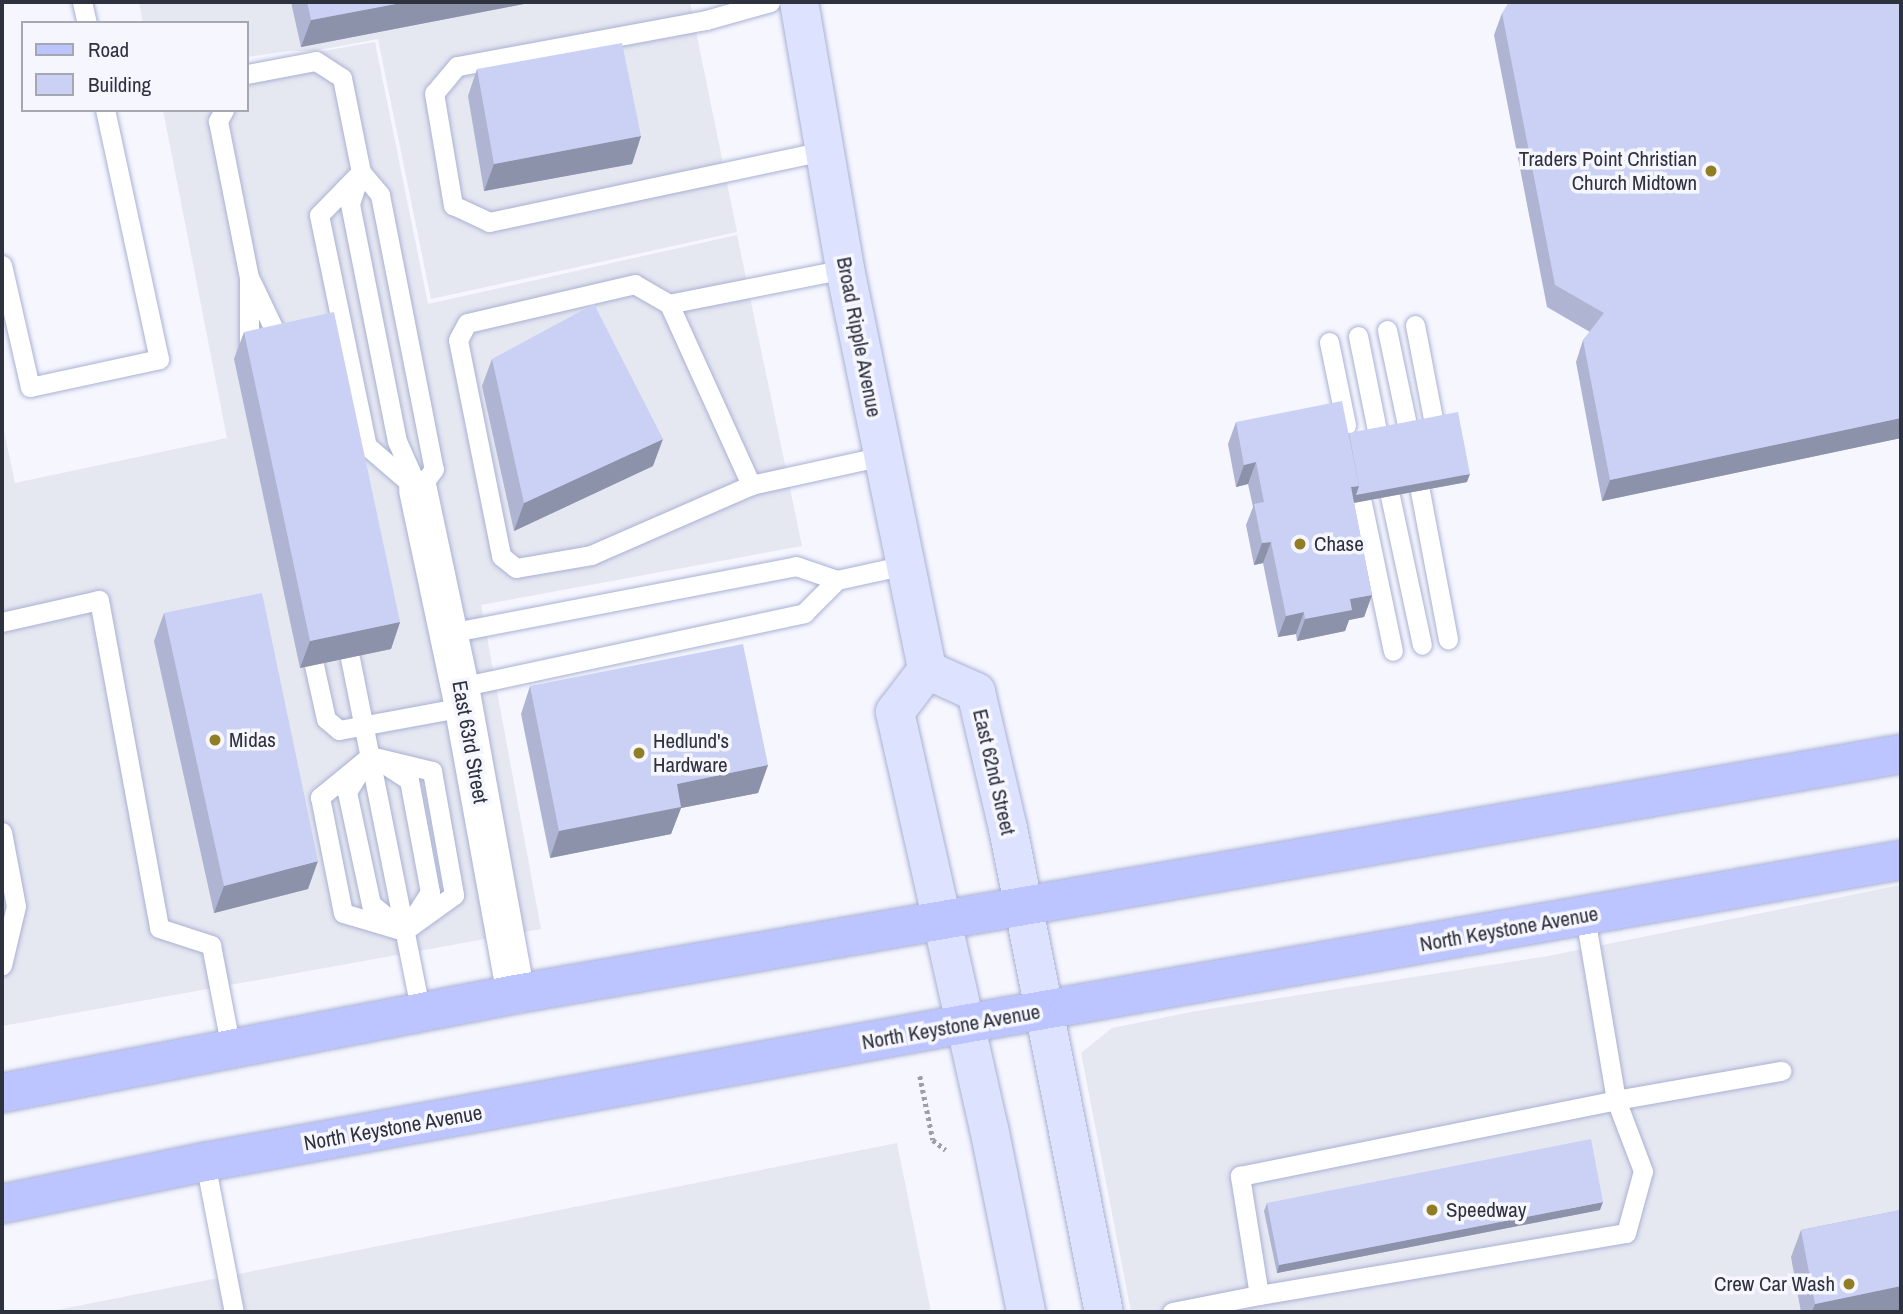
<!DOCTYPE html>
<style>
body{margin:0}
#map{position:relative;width:1903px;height:1314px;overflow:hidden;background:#f5f6fe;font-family:"Archivo Narrow",sans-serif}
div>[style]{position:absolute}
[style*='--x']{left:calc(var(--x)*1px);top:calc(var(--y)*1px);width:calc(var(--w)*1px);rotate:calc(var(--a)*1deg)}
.built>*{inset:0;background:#e5e7f1}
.path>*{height:4.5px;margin-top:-2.25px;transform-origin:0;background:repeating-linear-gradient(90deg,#9c9ea9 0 3.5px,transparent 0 7px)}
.roads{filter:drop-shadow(0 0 2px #aab1d3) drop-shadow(0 0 2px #aab1d3)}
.lane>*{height:19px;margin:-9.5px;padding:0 9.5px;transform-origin:9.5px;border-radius:9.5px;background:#fff}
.street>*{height:38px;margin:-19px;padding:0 19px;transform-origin:19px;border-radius:19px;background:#fff}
.secondary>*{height:38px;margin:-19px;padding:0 19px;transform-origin:19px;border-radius:19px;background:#dde2ff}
.primary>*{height:38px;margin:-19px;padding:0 19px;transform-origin:19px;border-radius:19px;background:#bcc5ff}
.wall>*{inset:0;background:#aeb4d2}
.shaded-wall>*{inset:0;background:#8d92ab}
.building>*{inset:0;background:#cad1f4}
.dots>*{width:19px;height:19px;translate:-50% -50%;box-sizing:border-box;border:4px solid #f5f6fe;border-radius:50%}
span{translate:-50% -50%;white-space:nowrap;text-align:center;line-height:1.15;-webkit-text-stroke:7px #f5f6fe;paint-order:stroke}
.poi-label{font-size:21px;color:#2e313e}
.right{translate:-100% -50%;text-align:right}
.left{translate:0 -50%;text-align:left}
.street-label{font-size:21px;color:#2e313e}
.frame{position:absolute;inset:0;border:4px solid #2e313e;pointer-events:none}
.legend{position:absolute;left:21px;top:21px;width:228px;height:91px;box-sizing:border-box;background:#f5f6fe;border:2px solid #a5a7b1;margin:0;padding:9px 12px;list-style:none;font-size:21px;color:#2e313e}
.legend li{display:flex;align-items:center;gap:14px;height:35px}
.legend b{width:35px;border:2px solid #a5a7b1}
</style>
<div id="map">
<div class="built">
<i style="clip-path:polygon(139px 2px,690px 2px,737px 232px,431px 299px,378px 39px,314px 51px,289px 51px,247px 57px,247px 23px,143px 23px)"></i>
<i style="clip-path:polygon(375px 42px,428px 304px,737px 235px,802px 546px,481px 605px,541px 929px,2px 1026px,2px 422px,15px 483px,227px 438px,163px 110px,247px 110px,247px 64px)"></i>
<i style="clip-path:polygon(1901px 885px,1901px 1312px,1131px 1312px,1081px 1053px,1112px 1028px,1196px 1011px,1548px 956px)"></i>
<i style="clip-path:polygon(897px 1143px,931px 1312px,47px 1312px)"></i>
</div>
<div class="path">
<i style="--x:920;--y:1076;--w:65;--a:78.5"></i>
<i style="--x:933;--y:1140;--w:16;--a:38"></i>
</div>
<div class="roads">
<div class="lane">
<i style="--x:82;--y:2;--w:22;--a:77"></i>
<i style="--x:770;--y:2;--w:66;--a:164.3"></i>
<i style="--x:706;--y:20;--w:253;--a:169.5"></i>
<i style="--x:457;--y:66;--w:35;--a:130"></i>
<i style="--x:434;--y:93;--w:114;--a:80.4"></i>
<i style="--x:453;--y:205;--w:40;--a:25"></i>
<i style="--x:489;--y:222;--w:342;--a:-12"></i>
<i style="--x:247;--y:74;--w:70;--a:-10.7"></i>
<i style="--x:316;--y:61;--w:31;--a:33"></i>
<i style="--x:342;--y:78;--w:96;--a:78.6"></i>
<i style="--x:361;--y:172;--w:30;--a:50"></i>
<i style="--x:380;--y:195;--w:279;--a:78.9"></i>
<i style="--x:434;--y:469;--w:26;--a:127"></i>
<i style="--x:224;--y:110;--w:13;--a:119"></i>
<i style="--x:218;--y:121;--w:159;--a:78.8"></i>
<i style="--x:249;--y:277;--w:78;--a:90"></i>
<i style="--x:361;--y:172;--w:60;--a:134.3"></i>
<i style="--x:319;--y:215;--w:236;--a:78.3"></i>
<i style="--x:367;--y:446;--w:67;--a:40.8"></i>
<i style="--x:359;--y:176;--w:29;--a:108"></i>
<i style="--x:350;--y:204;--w:242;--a:78.8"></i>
<i style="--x:397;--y:441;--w:49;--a:66"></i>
<i style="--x:2;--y:265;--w:125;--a:77.1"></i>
<i style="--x:30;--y:387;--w:132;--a:-12.2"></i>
<i style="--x:159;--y:359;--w:255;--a:-102.2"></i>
<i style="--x:845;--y:269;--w:179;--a:168.8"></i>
<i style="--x:669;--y:304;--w:39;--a:-150"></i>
<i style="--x:635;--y:284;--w:172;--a:166.9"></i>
<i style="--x:467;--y:323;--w:19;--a:118"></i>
<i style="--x:458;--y:340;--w:220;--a:78.7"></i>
<i style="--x:501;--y:556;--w:19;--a:39"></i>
<i style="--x:516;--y:568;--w:76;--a:-9.8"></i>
<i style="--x:591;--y:555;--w:175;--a:-23.6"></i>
<i style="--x:751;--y:485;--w:135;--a:-12.4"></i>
<i style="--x:251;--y:281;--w:74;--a:64.5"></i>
<i style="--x:669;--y:304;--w:199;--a:65.6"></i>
<i style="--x:1415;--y:325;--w:101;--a:79.1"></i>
<i style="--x:1387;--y:330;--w:102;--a:78.1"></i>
<i style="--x:1358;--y:336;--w:101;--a:78.6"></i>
<i style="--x:1329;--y:342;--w:85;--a:78.4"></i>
<i style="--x:1420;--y:491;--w:151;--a:79.3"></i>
<i style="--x:1390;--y:496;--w:152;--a:77.9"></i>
<i style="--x:1362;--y:503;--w:151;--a:78.2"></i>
<i style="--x:2;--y:622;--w:99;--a:-12.8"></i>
<i style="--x:99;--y:600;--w:333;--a:79.6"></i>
<i style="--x:159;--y:928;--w:55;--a:18.1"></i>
<i style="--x:211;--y:945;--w:106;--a:79.1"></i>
<i style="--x:449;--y:633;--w:353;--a:-10.9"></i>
<i style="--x:796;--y:566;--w:43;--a:18.9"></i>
<i style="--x:837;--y:580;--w:70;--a:-12.4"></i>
<i style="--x:350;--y:658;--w:362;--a:78.7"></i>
<i style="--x:314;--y:665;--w:55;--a:77.5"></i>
<i style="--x:326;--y:719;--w:17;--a:40"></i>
<i style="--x:339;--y:730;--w:126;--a:-10.5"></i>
<i style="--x:460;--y:687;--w:352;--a:-12.1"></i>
<i style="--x:804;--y:613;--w:47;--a:-45"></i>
<i style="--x:370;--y:756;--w:64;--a:13.6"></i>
<i style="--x:432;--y:771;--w:126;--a:79.9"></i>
<i style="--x:454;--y:895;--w:62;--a:144.2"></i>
<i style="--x:370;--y:756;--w:65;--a:140.6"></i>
<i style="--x:320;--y:797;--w:118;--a:78.8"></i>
<i style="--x:343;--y:913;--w:64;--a:16.4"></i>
<i style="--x:386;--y:765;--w:27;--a:33"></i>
<i style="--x:409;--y:780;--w:114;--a:79.4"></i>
<i style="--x:430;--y:892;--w:35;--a:123"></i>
<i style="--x:360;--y:771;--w:25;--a:122"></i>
<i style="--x:347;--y:792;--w:115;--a:77.9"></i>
<i style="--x:371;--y:904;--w:33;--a:39"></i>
<i style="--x:2;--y:832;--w:75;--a:79.3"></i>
<i style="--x:16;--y:906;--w:61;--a:103.3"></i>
<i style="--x:205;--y:1162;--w:153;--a:79.1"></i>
<i style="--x:1259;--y:1295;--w:372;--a:-9.6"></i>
<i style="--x:1626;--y:1233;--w:64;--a:-74.7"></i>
<i style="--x:1643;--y:1171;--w:76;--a:-110.8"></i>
<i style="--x:1616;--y:1100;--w:168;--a:-10"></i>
<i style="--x:1172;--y:1312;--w:89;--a:-11.1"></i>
<i style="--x:1259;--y:1295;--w:121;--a:-99.1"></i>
<i style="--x:1240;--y:1176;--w:384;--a:-11.4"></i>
<i style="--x:1616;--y:1100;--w:187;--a:-99.6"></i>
</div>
<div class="street">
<i style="--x:418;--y:490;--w:201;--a:78"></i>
<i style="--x:460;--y:687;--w:312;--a:79.7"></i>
</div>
<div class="secondary">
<i style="--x:799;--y:2;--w:271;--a:80.2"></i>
<i style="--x:845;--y:269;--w:409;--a:78.4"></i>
<i style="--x:927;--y:670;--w:54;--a:24.2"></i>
<i style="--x:976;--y:692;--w:140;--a:76.8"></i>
<i style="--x:1008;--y:828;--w:493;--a:78.8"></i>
<i style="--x:927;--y:670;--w:53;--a:127.3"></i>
<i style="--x:895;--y:712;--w:426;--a:77.3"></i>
<i style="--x:989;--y:1128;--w:188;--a:78.6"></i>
</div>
<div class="primary">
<i style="--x:2;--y:1093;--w:523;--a:-10.9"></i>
<i style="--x:516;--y:994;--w:1406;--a:-9.83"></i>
<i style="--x:2;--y:1204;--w:207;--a:-11.7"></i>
<i style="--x:205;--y:1162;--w:771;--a:-10.3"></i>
<i style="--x:964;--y:1024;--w:951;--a:-9.93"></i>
</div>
</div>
<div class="wall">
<i style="clip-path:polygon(291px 2px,530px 2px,529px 3px,301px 47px)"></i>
<i style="clip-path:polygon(1901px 2px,1901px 438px,1602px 501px,1576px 362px,1583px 340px,1590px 332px,1547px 307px,1494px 35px,1502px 13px)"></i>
<i style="clip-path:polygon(477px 69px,641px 136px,632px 164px,484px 191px,468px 96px)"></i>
<i style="clip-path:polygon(244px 332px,400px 622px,391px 649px,300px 668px,234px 359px)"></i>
<i style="clip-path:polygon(492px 359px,653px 466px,514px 531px,482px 386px)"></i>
<i style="clip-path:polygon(1236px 422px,1349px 433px,1467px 482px,1354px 503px,1372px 595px,1364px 617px,1349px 620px,1345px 631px,1297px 641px,1296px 634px,1278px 637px,1263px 563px,1254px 565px,1246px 525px,1253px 507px,1248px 484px,1236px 487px,1228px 444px)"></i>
<i style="clip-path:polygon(164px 613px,308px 889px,214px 913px,154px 641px)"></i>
<i style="clip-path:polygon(530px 686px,768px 765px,758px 793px,681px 808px,671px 834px,550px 858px,521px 714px)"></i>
<i style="clip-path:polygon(1267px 1203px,1600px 1210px,1277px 1273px,1264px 1211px)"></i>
<i style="clip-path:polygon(1901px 1210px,1901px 1311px,1894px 1312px,1801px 1312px,1791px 1257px,1801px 1230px)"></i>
</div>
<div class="shaded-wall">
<i style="clip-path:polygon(406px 2px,530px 2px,529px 3px,301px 47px,311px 20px)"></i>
<i style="clip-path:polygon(641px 136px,632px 164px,484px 191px,494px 164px)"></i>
<i style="clip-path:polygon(1901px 418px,1901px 438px,1602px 501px,1610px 480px)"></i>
<i style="clip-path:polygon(663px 439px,653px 466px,514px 531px,524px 503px)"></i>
<i style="clip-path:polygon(1256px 462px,1248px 484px,1236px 487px,1244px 465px)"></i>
<i style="clip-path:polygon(1470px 474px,1467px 482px,1353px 503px,1351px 487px)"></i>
<i style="clip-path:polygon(1271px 542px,1263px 563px,1254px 565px,1262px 543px)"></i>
<i style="clip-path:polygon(1372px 595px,1364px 617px,1349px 620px,1345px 631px,1297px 641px,1305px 619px,1350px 599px)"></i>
<i style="clip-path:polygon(1304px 612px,1296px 634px,1278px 637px,1286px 616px)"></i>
<i style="clip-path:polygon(400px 622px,391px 649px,300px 668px,310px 641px)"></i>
<i style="clip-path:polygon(768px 765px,758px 793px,681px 808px,671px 834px,550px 858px,559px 831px,677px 784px)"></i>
<i style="clip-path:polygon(318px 861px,308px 889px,214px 913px,224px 886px)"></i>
<i style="clip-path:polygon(1603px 1202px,1600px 1210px,1277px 1273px,1279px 1265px)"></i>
<i style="clip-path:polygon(1901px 1286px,1901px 1311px,1894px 1312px,1812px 1312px,1815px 1304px)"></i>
</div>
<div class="building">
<i style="clip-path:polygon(307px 2px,406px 2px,311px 20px)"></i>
<i style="clip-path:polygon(1509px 2px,1901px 2px,1901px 418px,1610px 480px,1583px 340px,1604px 313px,1555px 285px,1502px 13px)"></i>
<i style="clip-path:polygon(622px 43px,641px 136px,494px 164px,477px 69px)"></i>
<i style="clip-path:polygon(594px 304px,663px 439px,524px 503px,492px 359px)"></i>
<i style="clip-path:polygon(334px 312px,400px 622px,310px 641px,244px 332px)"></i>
<i style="clip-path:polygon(1342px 401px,1359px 486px,1351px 487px,1372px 595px,1350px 599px,1352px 610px,1305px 619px,1304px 612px,1286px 616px,1271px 542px,1262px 543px,1254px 504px,1264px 502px,1256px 462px,1244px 465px,1236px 422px)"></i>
<i style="clip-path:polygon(1458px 412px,1470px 474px,1356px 495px,1359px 486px,1349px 433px)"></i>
<i style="clip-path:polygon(262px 593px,318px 861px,224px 886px,164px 613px)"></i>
<i style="clip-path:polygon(743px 644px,768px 765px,677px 784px,681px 807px,559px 831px,530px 686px)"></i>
<i style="clip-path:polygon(1591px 1139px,1603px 1202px,1279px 1265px,1267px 1203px)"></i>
<i style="clip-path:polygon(1901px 1210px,1901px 1286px,1815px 1304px,1801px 1230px)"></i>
</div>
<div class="dots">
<i style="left:1711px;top:171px;background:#917d24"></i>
<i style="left:1300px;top:544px;background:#917d24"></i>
<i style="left:215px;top:740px;background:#917d24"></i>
<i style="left:639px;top:753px;background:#917d24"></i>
<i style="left:1432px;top:1210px;background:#917d24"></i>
<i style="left:1849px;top:1284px;background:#917d24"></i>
</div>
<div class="poi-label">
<span class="right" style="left:1697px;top:171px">Traders Point Christian<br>Church Midtown</span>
<span class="left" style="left:1314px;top:544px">Chase</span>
<span class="left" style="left:229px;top:740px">Midas</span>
<span class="left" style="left:653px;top:753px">Hedlund's<br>Hardware</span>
<span class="left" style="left:1446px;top:1210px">Speedway</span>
<span class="right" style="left:1835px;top:1284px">Crew Car Wash</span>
</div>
<div class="street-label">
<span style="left:859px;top:337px;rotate:79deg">Broad Ripple Avenue</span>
<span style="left:470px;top:742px;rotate:80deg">East 63rd Street</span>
<span style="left:994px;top:772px;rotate:77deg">East 62nd Street</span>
<span style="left:1509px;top:929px;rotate:-10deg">North Keystone Avenue</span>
<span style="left:951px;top:1027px;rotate:-10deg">North Keystone Avenue</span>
<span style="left:393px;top:1128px;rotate:-10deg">North Keystone Avenue</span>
</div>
<div class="frame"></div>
<ul class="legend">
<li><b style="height:9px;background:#bcc5ff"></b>Road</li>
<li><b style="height:19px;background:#cad1f4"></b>Building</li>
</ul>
</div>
